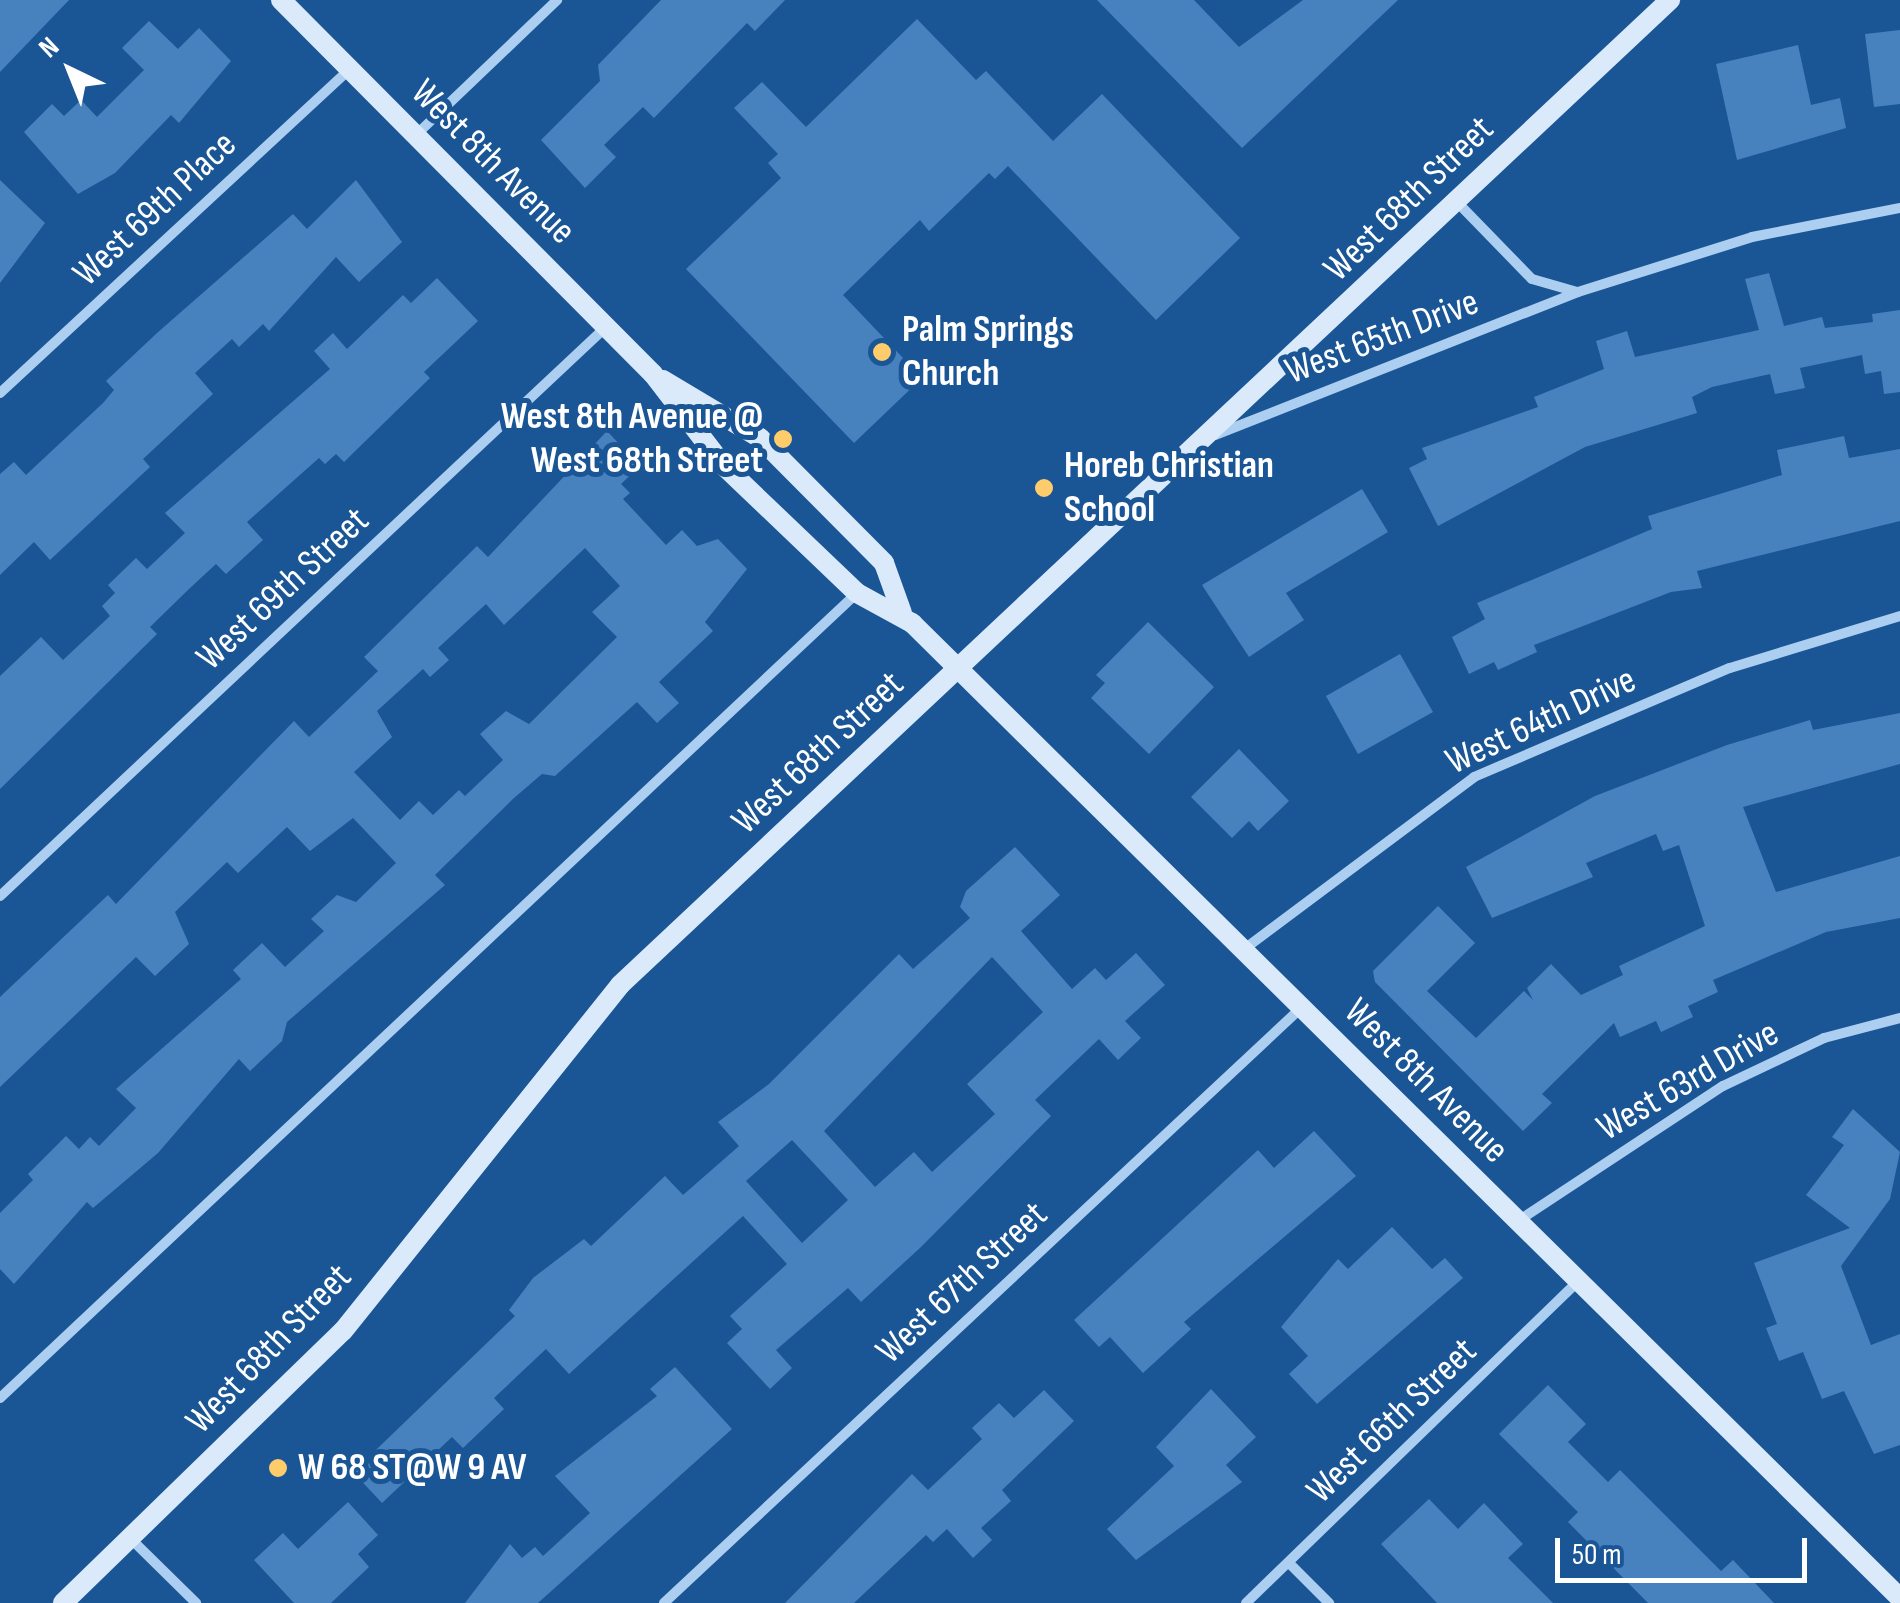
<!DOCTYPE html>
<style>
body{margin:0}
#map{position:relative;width:1900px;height:1603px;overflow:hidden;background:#1a5695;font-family:"Sofia Sans Condensed",sans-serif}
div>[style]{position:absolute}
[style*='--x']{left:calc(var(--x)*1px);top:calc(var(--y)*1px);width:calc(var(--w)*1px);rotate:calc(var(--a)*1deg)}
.building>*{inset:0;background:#4782be}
.street>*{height:10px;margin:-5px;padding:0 5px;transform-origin:5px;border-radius:5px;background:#accef0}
.secondary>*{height:20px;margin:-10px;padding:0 10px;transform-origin:10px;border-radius:10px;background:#daeafb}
.dots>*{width:28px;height:28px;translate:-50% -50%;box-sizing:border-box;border:5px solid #1a5695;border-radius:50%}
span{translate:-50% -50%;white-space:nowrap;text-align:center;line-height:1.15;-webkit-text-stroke:10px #1a5695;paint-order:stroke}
.street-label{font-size:38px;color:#fff}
.poi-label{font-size:38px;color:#fff;font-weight:700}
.left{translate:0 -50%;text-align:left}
.right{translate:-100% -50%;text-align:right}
.north{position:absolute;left:20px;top:20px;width:100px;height:100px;-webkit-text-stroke:8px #1a5695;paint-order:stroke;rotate:317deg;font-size:28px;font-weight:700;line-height:40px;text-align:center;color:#fff}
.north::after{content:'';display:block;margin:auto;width:35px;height:45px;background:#fff;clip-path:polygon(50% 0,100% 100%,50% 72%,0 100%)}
.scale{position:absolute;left:1555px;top:1538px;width:252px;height:45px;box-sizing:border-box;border:5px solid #fff;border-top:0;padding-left:12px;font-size:30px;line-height:35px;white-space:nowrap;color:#fff;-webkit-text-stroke:8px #1a5695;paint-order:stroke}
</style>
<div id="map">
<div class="building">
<i style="clip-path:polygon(0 0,69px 0,0 72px)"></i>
<i style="clip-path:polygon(661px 0,785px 0,755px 31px,747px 23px,654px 118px,643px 107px,604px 145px,616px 157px,585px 188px,541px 140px,600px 81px,598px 65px)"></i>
<i style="clip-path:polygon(1097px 0,1194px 0,1239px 47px,1303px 0,1398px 0,1242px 148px)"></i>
<i style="clip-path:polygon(917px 19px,976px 80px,986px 71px,1053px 141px,1102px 94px,1240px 238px,1156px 320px,1008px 166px,995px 179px,989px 173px,929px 231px,920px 220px,843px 295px,922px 378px,854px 443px,686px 269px,781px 178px,768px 163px,778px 154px,734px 108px,762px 82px,806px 127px)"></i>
<i style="clip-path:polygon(149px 21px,178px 49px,199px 28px,231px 61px,179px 123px,171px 115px,115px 173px,78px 194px,24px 132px,52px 104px,64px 116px,81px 100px,97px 117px,144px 70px,122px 48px)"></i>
<i style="clip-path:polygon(1900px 30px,1900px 104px,1874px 107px,1865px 34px)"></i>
<i style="clip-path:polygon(1798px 45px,1811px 105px,1840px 98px,1846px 128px,1737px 160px,1716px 64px)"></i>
<i style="clip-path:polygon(0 180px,45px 223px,0 283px)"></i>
<i style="clip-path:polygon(356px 180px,402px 242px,359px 282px,336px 257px,269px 331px,263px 324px,239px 347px,232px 339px,195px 373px,213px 394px,143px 459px,150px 467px,50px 560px,34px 542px,0 575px,0 474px,14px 462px,26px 475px,103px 403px,114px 390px,106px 381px,157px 333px,293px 214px,307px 229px)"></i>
<i style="clip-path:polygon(1769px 273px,1784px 326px,1822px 317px,1825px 328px,1873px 322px,1872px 314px,1900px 310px,1900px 392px,1884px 394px,1881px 371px,1865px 374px,1862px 355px,1800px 368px,1805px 388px,1775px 394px,1770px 374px,1712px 387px,1692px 397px,1697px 413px,1585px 447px,1438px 526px,1409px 468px,1427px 459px,1422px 448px,1538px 407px,1534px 397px,1604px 369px,1596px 341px,1627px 331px,1635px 357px,1759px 330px,1745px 279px)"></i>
<i style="clip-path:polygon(437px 278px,478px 321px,424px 372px,430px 378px,344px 462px,336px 454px,325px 464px,319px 458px,247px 522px,263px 540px,226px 574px,216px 564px,190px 588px,150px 627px,157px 634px,0 789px,0 676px,41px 637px,63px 660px,110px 616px,102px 606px,115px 593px,108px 585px,136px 558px,147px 569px,185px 533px,165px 513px,330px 369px,314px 351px,333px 333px,347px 349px,403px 295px,411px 303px)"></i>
<i style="clip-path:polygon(evenodd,607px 431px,640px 466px,621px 484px,630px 493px,623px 499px,666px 545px,682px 530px,697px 546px,718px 539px,747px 569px,705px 622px,713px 631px,659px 682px,679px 703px,657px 723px,637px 702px,555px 776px,542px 774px,514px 798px,435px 875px,445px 885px,287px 1022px,282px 1041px,250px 1071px,239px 1059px,158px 1153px,93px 1208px,87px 1202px,14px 1284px,0 1269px,0 1213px,33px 1180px,28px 1174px,66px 1136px,79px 1149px,90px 1137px,99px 1146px,136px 1108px,116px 1089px,241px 979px,233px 970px,262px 943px,285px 967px,324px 931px,311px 919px,337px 895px,356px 902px,396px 863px,353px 818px,310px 851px,287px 827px,238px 873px,227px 862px,175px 912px,189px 944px,155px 976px,136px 957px,0 1087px,0 997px,108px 895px,116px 904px,294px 721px,309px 737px,378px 671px,364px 657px,477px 546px,488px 557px,607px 431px,585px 548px,620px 586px,592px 612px,617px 637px,529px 724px,506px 711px,480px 734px,503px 760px,465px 796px,459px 790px,433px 815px,419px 801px,400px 820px,354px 772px,392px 737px,377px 711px,423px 669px,430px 677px,449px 660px,438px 648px,486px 604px,504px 625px,585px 548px)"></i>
<i style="clip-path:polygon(1844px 436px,1849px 458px,1900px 449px,1900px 521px,1697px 571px,1702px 588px,1671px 592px,1534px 645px,1537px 652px,1498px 670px,1494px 662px,1469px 674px,1452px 637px,1485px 619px,1477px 603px,1652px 529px,1648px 516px,1782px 475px,1777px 450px)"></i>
<i style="clip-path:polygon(1362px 489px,1388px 532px,1286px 593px,1304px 620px,1249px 657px,1202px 585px)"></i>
<i style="clip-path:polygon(1148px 622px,1214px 687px,1149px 754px,1091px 698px,1105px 683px,1096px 675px)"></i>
<i style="clip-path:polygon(1400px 654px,1433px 712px,1358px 754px,1326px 696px)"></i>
<i style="clip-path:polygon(1900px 713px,1900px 764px,1743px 807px,1776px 892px,1900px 856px,1900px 918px,1826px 932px,1713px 980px,1718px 992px,1688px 1006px,1693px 1017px,1661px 1032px,1656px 1021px,1620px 1037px,1614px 1023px,1542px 1094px,1552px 1103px,1523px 1131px,1375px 982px,1373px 971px,1438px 906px,1475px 943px,1427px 991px,1476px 1038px,1524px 991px,1533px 1000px,1527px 988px,1551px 964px,1581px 995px,1623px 975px,1619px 966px,1705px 926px,1679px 845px,1663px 851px,1656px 834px,1586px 863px,1593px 877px,1492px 918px,1466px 867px,1595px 796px,1727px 745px,1810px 720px,1813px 730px)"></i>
<i style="clip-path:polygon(1239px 749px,1289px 801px,1258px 831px,1249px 821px,1232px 838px,1191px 797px)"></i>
<i style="clip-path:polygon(evenodd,1015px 847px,1060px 895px,1021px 931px,1072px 989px,1095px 968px,1106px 980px,1136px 953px,1165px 985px,1125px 1021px,1141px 1038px,1118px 1060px,1099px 1039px,1035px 1100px,1051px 1116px,921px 1247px,861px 1302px,848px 1288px,776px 1350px,792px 1368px,770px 1389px,727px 1343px,742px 1329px,730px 1316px,787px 1264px,743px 1216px,569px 1374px,546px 1349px,494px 1398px,504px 1409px,463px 1448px,452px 1437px,382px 1503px,353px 1472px,515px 1316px,509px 1310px,533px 1278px,584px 1239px,591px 1246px,665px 1176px,683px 1195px,739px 1146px,718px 1122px,769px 1084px,899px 954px,913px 969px,970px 918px,960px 907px,966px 891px,1015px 847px,992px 957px,1043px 1012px,967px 1084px,995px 1114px,932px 1172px,914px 1152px,875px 1187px,824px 1131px,992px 957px,1015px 847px,792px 1140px,848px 1200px,802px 1243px,746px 1181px,792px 1140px)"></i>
<i style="clip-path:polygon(1853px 1109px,1900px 1152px,1890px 1199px,1841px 1266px,1871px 1345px,1900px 1334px,1900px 1445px,1874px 1454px,1844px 1391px,1822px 1399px,1803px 1352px,1779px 1361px,1766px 1328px,1777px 1324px,1754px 1263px,1850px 1228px,1806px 1195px,1844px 1145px,1832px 1137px)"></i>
<i style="clip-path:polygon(1314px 1131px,1356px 1176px,1184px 1322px,1191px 1329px,1143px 1373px,1110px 1337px,1099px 1347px,1074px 1320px,1258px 1150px,1274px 1168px)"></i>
<i style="clip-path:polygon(1392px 1227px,1432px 1269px,1445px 1258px,1463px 1278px,1317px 1404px,1289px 1374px,1308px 1356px,1281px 1327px,1338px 1259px,1348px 1269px)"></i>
<i style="clip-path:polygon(675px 1367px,732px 1429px,538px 1603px,465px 1603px,510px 1544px,522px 1558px,535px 1547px,543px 1556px,590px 1513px,555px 1476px,657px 1396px,650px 1389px)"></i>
<i style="clip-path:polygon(1548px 1385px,1586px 1424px,1568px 1442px,1608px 1482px,1620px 1470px,1721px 1571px,1733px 1560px,1774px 1603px,1648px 1603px,1568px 1522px,1578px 1512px,1499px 1434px)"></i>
<i style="clip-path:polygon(1211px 1389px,1256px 1437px,1226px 1465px,1242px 1482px,1136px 1560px,1107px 1529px,1174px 1466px,1156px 1447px)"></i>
<i style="clip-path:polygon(1044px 1390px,1074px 1421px,1002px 1490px,1011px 1501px,981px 1528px,992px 1540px,973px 1558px,947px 1529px,933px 1542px,926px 1535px,854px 1603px,785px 1603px,912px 1474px,928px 1490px,982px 1439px,972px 1428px,999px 1403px,1014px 1418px)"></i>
<i style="clip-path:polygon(1429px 1499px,1458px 1529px,1484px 1503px,1523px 1544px,1508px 1558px,1553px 1603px,1437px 1603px,1381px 1544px)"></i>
<i style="clip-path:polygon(348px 1502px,378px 1535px,358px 1554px,369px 1567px,331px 1603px,294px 1603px,254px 1560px,283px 1533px,298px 1549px)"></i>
</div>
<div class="street">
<i style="--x:417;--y:134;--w:194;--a:-43.7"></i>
<i style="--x:1457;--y:202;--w:107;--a:45.8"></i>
<i style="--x:1532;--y:279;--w:47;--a:16.1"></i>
<i style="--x:0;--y:393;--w:477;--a:-42.8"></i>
<i style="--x:1215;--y:435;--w:390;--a:-21.5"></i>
<i style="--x:1578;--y:292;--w:182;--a:-17.5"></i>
<i style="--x:1752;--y:237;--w:151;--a:-11.1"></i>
<i style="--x:0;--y:896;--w:831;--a:-43.2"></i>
<i style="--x:1243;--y:950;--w:289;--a:-36.8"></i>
<i style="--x:1474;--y:777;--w:278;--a:-23.1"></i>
<i style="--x:1730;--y:668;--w:178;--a:-17"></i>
<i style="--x:1518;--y:1221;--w:245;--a:-33.4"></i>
<i style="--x:1723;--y:1086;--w:112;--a:-25.4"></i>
<i style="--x:1824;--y:1038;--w:79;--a:-14.7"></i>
<i style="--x:0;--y:1398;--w:1176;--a:-43.21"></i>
<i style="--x:132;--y:1540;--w:90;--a:44.5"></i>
<i style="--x:1289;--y:1563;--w:57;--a:45"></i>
<i style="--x:664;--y:1603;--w:872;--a:-43.05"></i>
<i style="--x:1246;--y:1603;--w:463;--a:-44.1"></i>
</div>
<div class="secondary">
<i style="--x:281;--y:0;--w:528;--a:45.15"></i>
<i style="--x:653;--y:374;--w:115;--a:52.4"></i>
<i style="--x:723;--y:465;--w:185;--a:43.7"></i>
<i style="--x:857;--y:593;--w:63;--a:28.6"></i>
<i style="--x:912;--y:623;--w:1388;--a:44.62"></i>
<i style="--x:663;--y:380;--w:113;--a:30.9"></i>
<i style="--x:760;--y:438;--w:176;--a:45.2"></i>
<i style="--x:884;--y:563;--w:53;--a:70.2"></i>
<i style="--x:63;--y:1603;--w:390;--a:-44.2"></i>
<i style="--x:343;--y:1331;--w:443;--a:-51.3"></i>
<i style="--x:620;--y:985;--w:1440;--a:-43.17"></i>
</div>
<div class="dots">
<i style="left:882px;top:352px;background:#ffcc6b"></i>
<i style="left:783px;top:439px;background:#ffcc6b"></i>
<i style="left:1044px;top:488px;background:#ffcc6b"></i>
<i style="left:278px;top:1468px;background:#ffcc6b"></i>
</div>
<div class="street-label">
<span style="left:493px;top:162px;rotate:45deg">West 8th Avenue</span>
<span style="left:1409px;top:199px;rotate:-44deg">West 68th Street</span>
<span style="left:155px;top:209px;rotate:-43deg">West 69th Place</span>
<span style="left:1382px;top:337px;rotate:-21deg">West 65th Drive</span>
<span style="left:283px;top:589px;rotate:-43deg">West 69th Street</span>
<span style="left:1541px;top:721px;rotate:-25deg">West 64th Drive</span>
<span style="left:818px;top:753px;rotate:-43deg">West 68th Street</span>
<span style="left:1426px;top:1081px;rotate:45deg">West 8th Avenue</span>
<span style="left:1688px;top:1081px;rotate:-30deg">West 63rd Drive</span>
<span style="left:962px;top:1283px;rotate:-43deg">West 67th Street</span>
<span style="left:269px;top:1349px;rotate:-46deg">West 68th Street</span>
<span style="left:1392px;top:1421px;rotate:-44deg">West 66th Street</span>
</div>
<div class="poi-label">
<span class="left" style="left:902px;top:352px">Palm Springs<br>Church</span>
<span class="right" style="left:763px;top:439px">West 8th Avenue @<br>West 68th Street</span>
<span class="left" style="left:1064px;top:488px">Horeb Christian<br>School</span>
<span class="left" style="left:298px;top:1468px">W 68 ST@W 9 AV</span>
</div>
<div class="north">N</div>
<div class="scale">50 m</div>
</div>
